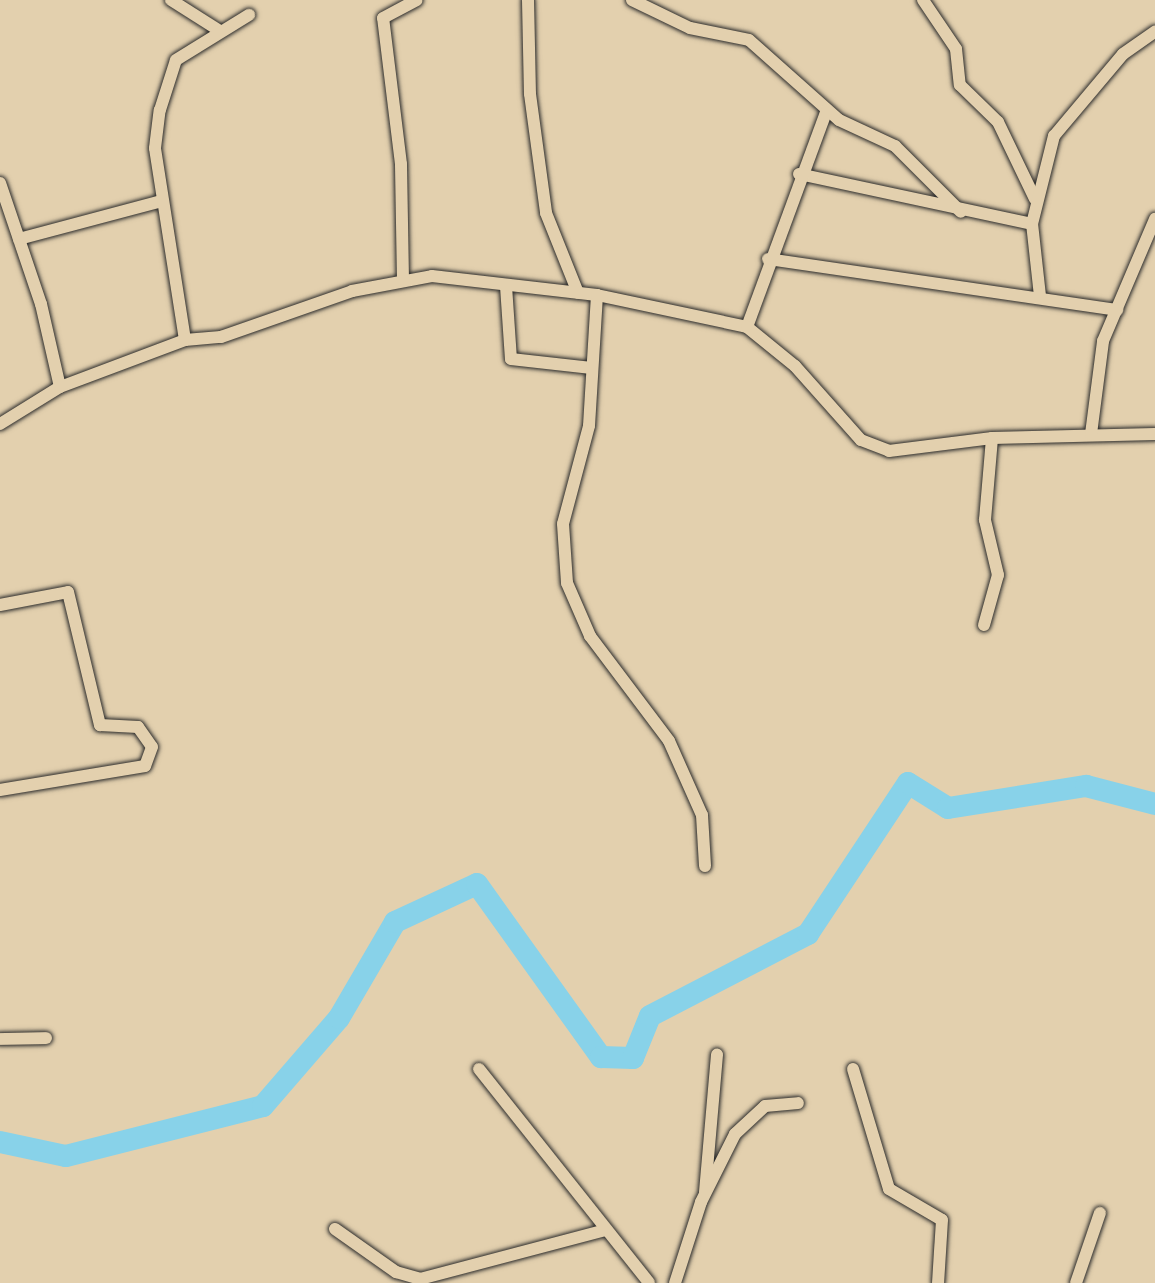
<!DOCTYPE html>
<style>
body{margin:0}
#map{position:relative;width:1155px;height:1283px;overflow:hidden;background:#e3d0ae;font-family:Mali,sans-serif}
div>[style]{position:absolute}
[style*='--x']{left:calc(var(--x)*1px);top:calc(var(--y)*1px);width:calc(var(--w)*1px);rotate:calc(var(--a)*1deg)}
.river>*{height:22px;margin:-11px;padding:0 11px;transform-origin:11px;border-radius:11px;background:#88d2e9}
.roads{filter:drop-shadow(0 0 2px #2b2b2b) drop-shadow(0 0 2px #2b2b2b)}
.minor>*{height:12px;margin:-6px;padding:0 6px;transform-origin:6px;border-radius:6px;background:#e3d0ae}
span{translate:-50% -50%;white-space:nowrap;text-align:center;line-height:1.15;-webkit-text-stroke:6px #e3d0ae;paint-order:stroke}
</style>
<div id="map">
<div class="river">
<i style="--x:0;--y:1142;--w:67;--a:12"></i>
<i style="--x:66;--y:1156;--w:203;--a:-14.2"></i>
<i style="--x:263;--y:1106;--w:116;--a:-49.2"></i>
<i style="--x:339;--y:1018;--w:111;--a:-59.7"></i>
<i style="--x:395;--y:922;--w:90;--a:-24.9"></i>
<i style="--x:477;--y:884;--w:213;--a:54.4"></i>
<i style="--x:601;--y:1057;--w:32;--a:2"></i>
<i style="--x:633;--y:1058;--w:45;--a:-68"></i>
<i style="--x:650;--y:1016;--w:178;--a:-27.4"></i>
<i style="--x:808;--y:934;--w:181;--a:-56.5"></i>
<i style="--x:908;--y:783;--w:47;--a:32"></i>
<i style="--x:948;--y:808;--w:140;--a:-9.1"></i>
<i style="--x:1086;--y:786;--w:71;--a:14.6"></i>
</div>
<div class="roads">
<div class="minor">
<i style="--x:171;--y:0;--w:58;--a:32.3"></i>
<i style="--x:528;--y:0;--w:94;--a:88.8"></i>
<i style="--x:530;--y:94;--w:120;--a:82.3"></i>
<i style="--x:546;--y:213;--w:86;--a:68.2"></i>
<i style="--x:632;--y:0;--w:64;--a:25.8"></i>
<i style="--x:690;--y:28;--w:60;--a:11.5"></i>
<i style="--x:749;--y:40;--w:120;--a:41.6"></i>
<i style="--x:839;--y:120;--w:62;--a:24.9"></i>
<i style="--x:895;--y:146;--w:93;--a:45"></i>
<i style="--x:923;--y:0;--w:59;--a:56"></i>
<i style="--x:956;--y:49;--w:36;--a:84"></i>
<i style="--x:960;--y:85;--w:53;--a:44.2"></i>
<i style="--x:998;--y:122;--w:85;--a:64.3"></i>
<i style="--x:799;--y:174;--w:238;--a:12.1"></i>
<i style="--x:0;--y:183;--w:128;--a:71.3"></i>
<i style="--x:41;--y:304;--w:85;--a:77.1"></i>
<i style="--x:19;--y:239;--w:148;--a:-14.9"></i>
<i style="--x:768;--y:259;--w:353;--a:8.3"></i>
<i style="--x:403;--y:280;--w:116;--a:-91"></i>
<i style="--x:401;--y:164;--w:147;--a:-97"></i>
<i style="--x:383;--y:18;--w:38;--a:-28"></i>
<i style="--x:506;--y:286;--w:73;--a:86.1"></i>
<i style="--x:511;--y:359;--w:81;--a:6.4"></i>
<i style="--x:597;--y:295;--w:131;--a:93.5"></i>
<i style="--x:589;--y:426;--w:101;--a:104.9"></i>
<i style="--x:563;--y:524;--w:59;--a:86.1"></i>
<i style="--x:567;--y:583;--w:58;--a:66.5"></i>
<i style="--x:590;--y:636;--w:131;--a:53"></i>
<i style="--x:669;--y:741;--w:81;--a:66"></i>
<i style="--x:702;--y:815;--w:51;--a:86.6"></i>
<i style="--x:1040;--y:296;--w:72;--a:-96.3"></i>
<i style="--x:1032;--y:224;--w:91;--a:-76"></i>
<i style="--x:1054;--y:136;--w:107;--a:-49.9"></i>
<i style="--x:1123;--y:54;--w:39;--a:-35"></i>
<i style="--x:747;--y:327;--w:231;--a:-69.8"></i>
<i style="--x:185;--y:340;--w:194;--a:-98.9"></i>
<i style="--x:155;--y:148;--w:38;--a:-83"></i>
<i style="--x:160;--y:110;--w:52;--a:-72.3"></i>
<i style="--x:176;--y:60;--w:86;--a:-31.7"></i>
<i style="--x:0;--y:424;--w:70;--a:-31.7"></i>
<i style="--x:60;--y:387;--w:134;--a:-20.6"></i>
<i style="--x:185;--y:340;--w:36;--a:-5"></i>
<i style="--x:221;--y:337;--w:139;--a:-19.3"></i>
<i style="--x:352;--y:291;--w:81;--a:-10.6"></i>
<i style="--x:432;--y:276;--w:166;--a:6.6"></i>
<i style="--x:597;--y:295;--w:153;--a:12"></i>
<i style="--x:747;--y:327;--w:62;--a:39.1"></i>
<i style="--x:795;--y:366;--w:99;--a:48.3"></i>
<i style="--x:861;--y:440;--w:30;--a:21"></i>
<i style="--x:889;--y:451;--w:104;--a:-7.2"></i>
<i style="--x:992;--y:438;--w:163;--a:-1.4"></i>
<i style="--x:1091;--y:434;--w:94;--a:-82.6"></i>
<i style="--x:1103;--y:341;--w:133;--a:-66.9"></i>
<i style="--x:0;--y:605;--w:69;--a:-10.8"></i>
<i style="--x:68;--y:592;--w:137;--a:76.5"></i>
<i style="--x:100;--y:725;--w:38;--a:3"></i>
<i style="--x:138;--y:727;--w:24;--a:55"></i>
<i style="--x:152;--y:747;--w:20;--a:110"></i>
<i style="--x:145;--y:766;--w:147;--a:170.6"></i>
<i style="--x:984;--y:625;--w:52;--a:-74.4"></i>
<i style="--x:998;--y:575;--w:57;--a:-103.3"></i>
<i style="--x:985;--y:520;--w:82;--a:-85.1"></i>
<i style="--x:0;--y:1039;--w:46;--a:-1.2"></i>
<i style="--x:479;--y:1069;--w:273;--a:51.5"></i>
<i style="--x:853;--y:1069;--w:125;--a:73.3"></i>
<i style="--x:889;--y:1189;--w:61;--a:30.3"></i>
<i style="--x:942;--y:1220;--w:63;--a:93.6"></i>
<i style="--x:705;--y:1192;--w:138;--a:-85"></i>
<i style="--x:335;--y:1229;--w:75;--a:35.2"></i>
<i style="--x:396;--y:1272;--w:25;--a:16"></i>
<i style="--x:420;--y:1279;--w:192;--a:-14.8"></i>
<i style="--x:675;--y:1283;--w:85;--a:-72.2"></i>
<i style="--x:701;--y:1202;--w:76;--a:-63.4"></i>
<i style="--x:735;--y:1134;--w:41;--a:-43"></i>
<i style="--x:765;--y:1106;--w:33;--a:-5"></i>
<i style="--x:1076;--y:1283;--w:74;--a:-71.1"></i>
</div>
</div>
</div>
